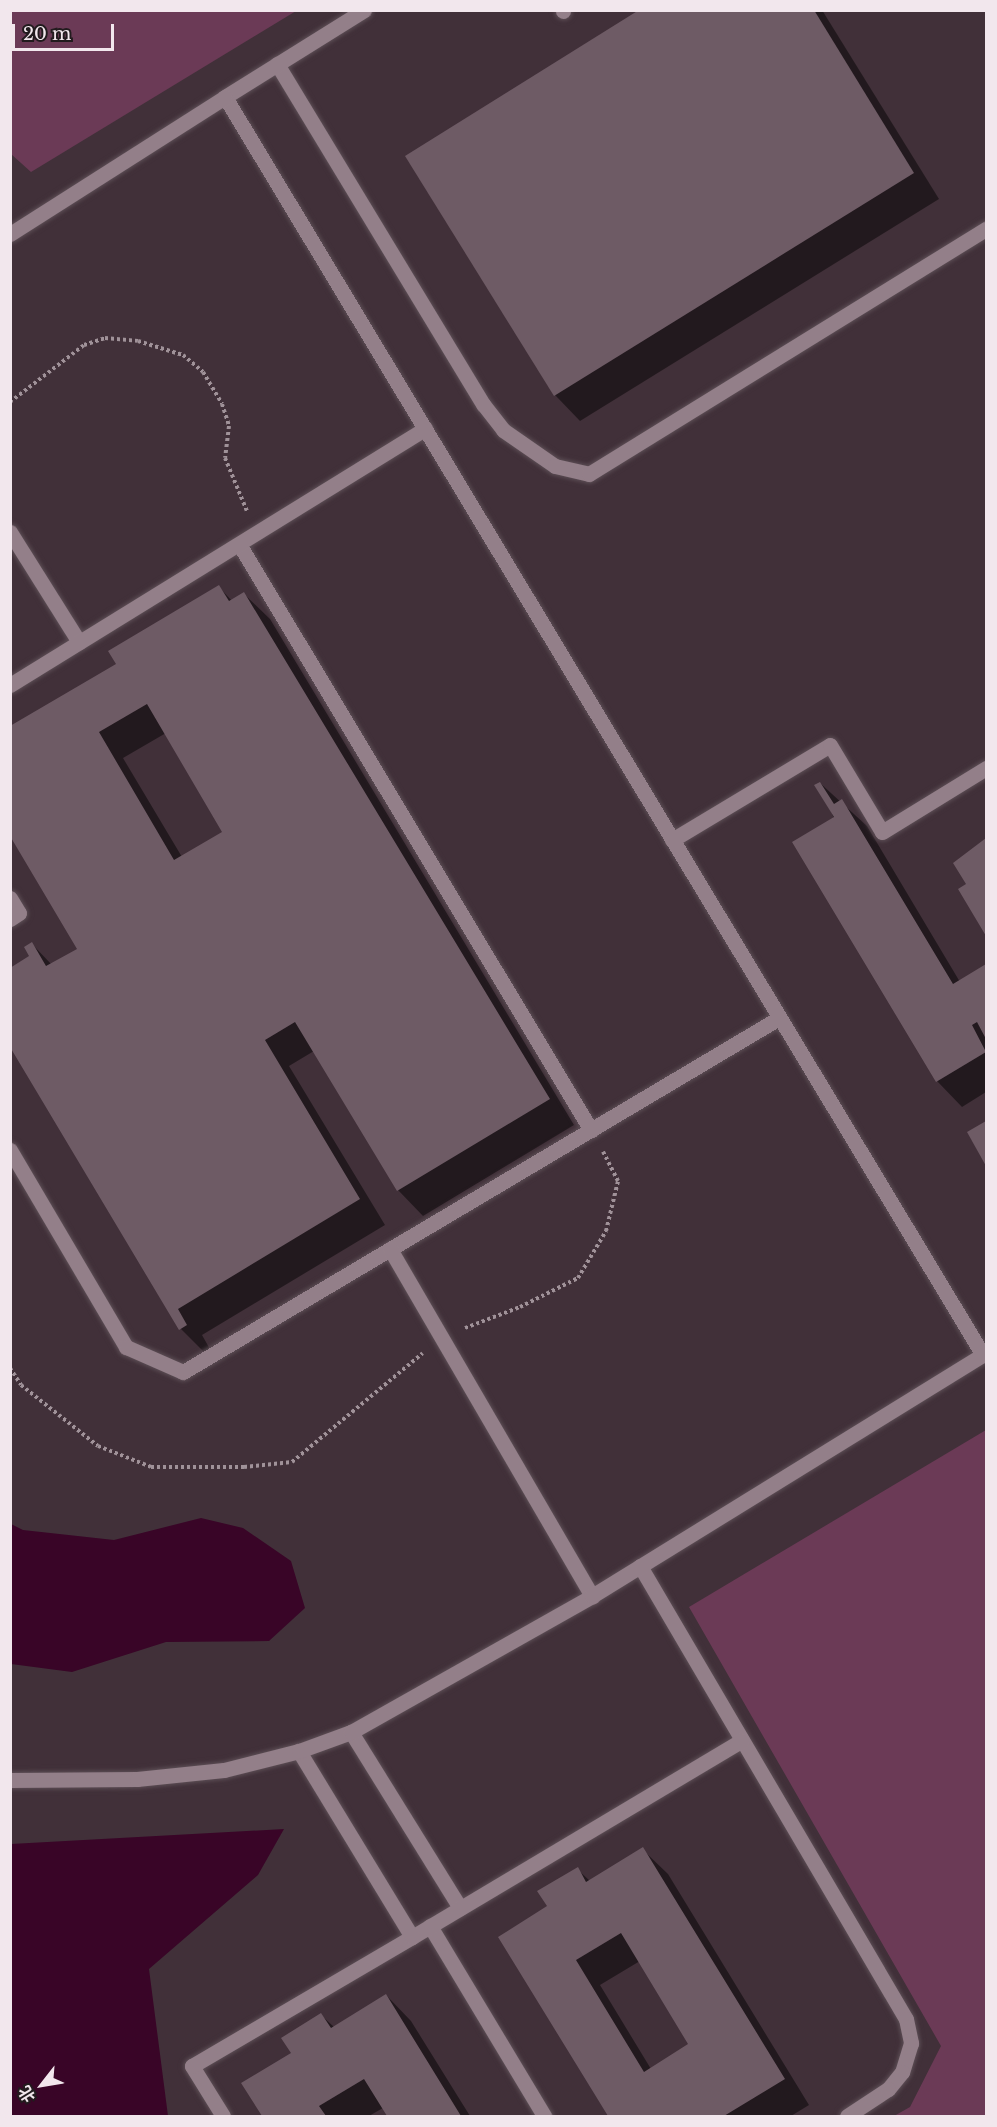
<!DOCTYPE html>
<meta charset="utf-8">
<style>
body{margin:0}
#map{position:relative;width:997px;height:2127px;overflow:hidden;background:#413039;font-family:"Libre Baskerville","Noto Sans SC",serif}
div>[style]{position:absolute}
[style*='--x']{left:calc(var(--x)*1px);top:calc(var(--y)*1px);width:calc(var(--w)*1px);rotate:calc(var(--a)*1deg)}
.green>*{inset:0;background:#6b3a56}
.water>*{inset:0;background:#390527}
.shadow>*{inset:0;background:#0007}
.building>*{inset:0;background:#6e5b65}
.path>*{height:4px;margin-top:-2px;transform-origin:0;background:repeating-linear-gradient(90deg,#a09299 0 3px,transparent 0 6px)}
.roads{filter:drop-shadow(0 0 2px #5c4e55) drop-shadow(0 0 2px #5c4e55)}
.service>*{height:15px;margin:-7.5px;padding:0 7.5px;transform-origin:7.5px;border-radius:7.5px;background:#937f89}
.minor>*{height:15px;margin:-7.5px;padding:0 7.5px;transform-origin:7.5px;border-radius:7.5px;background:#937f89}
span{translate:-50% -50%;white-space:nowrap;text-align:center;line-height:1.15;-webkit-text-stroke:4.5px #221b1e;paint-order:stroke}
.frame{position:absolute;inset:0;border:12px solid #f2e7ed;pointer-events:none}
.north{position:absolute;left:12px;top:2055px;width:60px;height:60px;-webkit-text-stroke:4px #221b1e;paint-order:stroke;rotate:239deg;font-size:16px;font-weight:700;line-height:24px;text-align:center;color:#f2e7ed}
.north::after{content:'';display:block;margin:auto;width:21px;height:27px;background:#f2e7ed;clip-path:polygon(50% 0,100% 100%,50% 72%,0 100%)}
.scale{position:absolute;left:12px;top:24px;width:102px;height:27px;box-sizing:border-box;border:3px solid #f2e7ed;border-top:0;padding-left:8px;font-size:18px;line-height:21px;white-space:nowrap;color:#f2e7ed;-webkit-text-stroke:4px #221b1e;paint-order:stroke}
</style>
<div id="map">
<div class="green">
<i style="clip-path:polygon(11px 10px,296px 10px,296px 11px,31px 172px,11px 154px)"></i>
<i style="clip-path:polygon(986px 1430px,986px 2116px,894px 2116px,910px 2107px,941px 2046px,689px 1607px)"></i>
</div>
<div class="water">
<i style="clip-path:polygon(201px 1518px,243px 1528px,291px 1561px,305px 1608px,269px 1641px,166px 1642px,72px 1672px,11px 1664px,11px 1524px,23px 1530px,114px 1540px)"></i>
<i style="clip-path:polygon(284px 1829px,258px 1875px,149px 1969px,168px 2116px,11px 2116px,11px 1844px)"></i>
</div>
<div class="shadow">
<i style="clip-path:polygon(642px 10px,822px 10px,939px 199px,580px 421px,555px 395px,407px 156px)"></i>
<i style="clip-path:polygon(evenodd,219px 587px,232px 601px,244px 594px,270px 619px,574px 1125px,423px 1216px,398px 1190px,314px 1051px,289px 1066px,385px 1225px,202px 1335px,211px 1351px,206px 1354px,181px 1329px,31px 957px,32px 944px,52px 965px,79px 949px,10px 834px,118px 664px,219px 587px,166px 733px,224px 833px,182px 857px,123px 758px,166px 733px)"></i>
<i style="clip-path:polygon(820px 783px,867px 826px,960px 982px,986px 966px,986px 1092px,962px 1107px,937px 1081px)"></i>
<i style="clip-path:polygon(986px 840px,986px 933px,960px 890px,968px 885px,955px 863px)"></i>
<i style="clip-path:polygon(986px 1122px,986px 1163px,969px 1133px)"></i>
<i style="clip-path:polygon(evenodd,642px 1849px,668px 1874px,809px 2105px,791px 2116px,609px 2116px,500px 1937px,549px 1907px,577px 1869px,590px 1881px,642px 1849px,640px 1961px,690px 2045px,651px 2069px,600px 1985px,640px 1961px)"></i>
<i style="clip-path:polygon(386px 1995px,411px 2021px,470px 2116px,389px 2116px,383px 2108px,369px 2116px,263px 2116px,243px 2084px,293px 2053px,321px 2015px,334px 2027px)"></i>
</div>
<div class="building">
<i style="clip-path:polygon(639px 10px,814px 10px,914px 173px,554px 396px,405px 156px)"></i>
<i style="clip-path:polygon(evenodd,219px 585px,229px 601px,244px 592px,550px 1099px,397px 1191px,295px 1022px,265px 1040px,360px 1199px,178px 1309px,187px 1325px,179px 1330px,10px 1047px,10px 968px,29px 956px,24px 947px,32px 942px,46px 966px,77px 949px,10px 836px,10px 726px,116px 664px,108px 651px,219px 585px,147px 704px,222px 832px,174px 860px,99px 732px,147px 704px)"></i>
<i style="clip-path:polygon(820px 782px,834px 804px,842px 799px,953px 984px,986px 964px,986px 1039px,977px 1022px,972px 1025px,986px 1052px,936px 1082px,792px 842px,834px 817px,814px 785px)"></i>
<i style="clip-path:polygon(986px 838px,986px 936px,958px 889px,966px 884px,953px 863px)"></i>
<i style="clip-path:polygon(986px 1121px,986px 1166px,967px 1132px)"></i>
<i style="clip-path:polygon(evenodd,643px 1847px,785px 2079px,724px 2116px,608px 2116px,498px 1937px,547px 1906px,537px 1891px,578px 1867px,586px 1882px,643px 1847px,621px 1933px,688px 2044px,644px 2072px,576px 1960px,621px 1933px)"></i>
<i style="clip-path:polygon(386px 1994px,461px 2116px,387px 2116px,364px 2079px,319px 2106px,326px 2116px,262px 2116px,241px 2083px,291px 2053px,281px 2038px,321px 2013px,331px 2028px)"></i>
</div>
<div class="path">
<i style="--x:10;--y:402;--w:93;--a:-37.6"></i>
<i style="--x:84;--y:345;--w:22;--a:-18"></i>
<i style="--x:105;--y:338;--w:33;--a:5"></i>
<i style="--x:138;--y:341;--w:47;--a:17.3"></i>
<i style="--x:183;--y:355;--w:26;--a:40"></i>
<i style="--x:203;--y:372;--w:37;--a:59"></i>
<i style="--x:222;--y:404;--w:23;--a:72"></i>
<i style="--x:229;--y:426;--w:32;--a:97"></i>
<i style="--x:225;--y:458;--w:57;--a:67.5"></i>
<i style="--x:465;--y:1328;--w:59;--a:-20.9"></i>
<i style="--x:520;--y:1307;--w:65;--a:-26.6"></i>
<i style="--x:578;--y:1278;--w:55;--a:-59.2"></i>
<i style="--x:606;--y:1231;--w:51;--a:-76.5"></i>
<i style="--x:618;--y:1181;--w:33;--a:-117"></i>
<i style="--x:10;--y:1368;--w:20;--a:57"></i>
<i style="--x:21;--y:1385;--w:98;--a:38.4"></i>
<i style="--x:98;--y:1446;--w:57;--a:21.6"></i>
<i style="--x:151;--y:1467;--w:93;--a:0"></i>
<i style="--x:244;--y:1467;--w:48;--a:-5.9"></i>
<i style="--x:292;--y:1462;--w:170;--a:-39.8"></i>
</div>
<div class="roads">
<div class="service">
<i style="--x:563;--y:10;--w:1;--a:90"></i>
<i style="--x:277;--y:64;--w:398;--a:58.8"></i>
<i style="--x:483;--y:404;--w:33;--a:52"></i>
<i style="--x:503;--y:430;--w:63;--a:34.7"></i>
<i style="--x:555;--y:466;--w:35;--a:13"></i>
<i style="--x:589;--y:474;--w:467;--a:-31.7"></i>
<i style="--x:10;--y:532;--w:130;--a:57.9"></i>
<i style="--x:239;--y:544;--w:684;--a:59.01"></i>
<i style="--x:10;--y:685;--w:488;--a:-31.7"></i>
<i style="--x:672;--y:840;--w:184;--a:-31"></i>
<i style="--x:830;--y:745;--w:101;--a:59.1"></i>
<i style="--x:882;--y:832;--w:122;--a:-31.6"></i>
<i style="--x:10;--y:898;--w:17;--a:59"></i>
<i style="--x:19;--y:913;--w:11;--a:146"></i>
<i style="--x:10;--y:1150;--w:229;--a:59.5"></i>
<i style="--x:126;--y:1347;--w:62;--a:23.7"></i>
<i style="--x:183;--y:1372;--w:693;--a:-30.71"></i>
<i style="--x:390;--y:1249;--w:402;--a:59.8"></i>
<i style="--x:640;--y:1566;--w:525;--a:59.58"></i>
<i style="--x:906;--y:2019;--w:25;--a:78"></i>
<i style="--x:911;--y:2043;--w:30;--a:107"></i>
<i style="--x:902;--y:2072;--w:22;--a:129"></i>
<i style="--x:888;--y:2089;--w:49;--a:146.6"></i>
<i style="--x:351;--y:1732;--w:207;--a:58.2"></i>
<i style="--x:430;--y:1926;--w:222;--a:59"></i>
<i style="--x:412;--y:1937;--w:384;--a:-30.8"></i>
<i style="--x:223;--y:2116;--w:59;--a:-121.8"></i>
<i style="--x:192;--y:2066;--w:255;--a:-30.4"></i>
<i style="--x:412;--y:1937;--w:218;--a:-121.3"></i>
</div>
<div class="minor">
<i style="--x:364;--y:10;--w:164;--a:148"></i>
<i style="--x:225;--y:97;--w:1469;--a:58.93"></i>
<i style="--x:10;--y:234;--w:255;--a:-32.5"></i>
<i style="--x:10;--y:1780;--w:127;--a:-0.5"></i>
<i style="--x:137;--y:1779;--w:87;--a:-5.9"></i>
<i style="--x:224;--y:1770;--w:77;--a:-14.2"></i>
<i style="--x:299;--y:1751;--w:55;--a:-20.1"></i>
<i style="--x:351;--y:1732;--w:277;--a:-29.4"></i>
<i style="--x:592;--y:1596;--w:463;--a:-31.7"></i>
</div>
</div>
<div class="frame"></div>
<div class="north">北</div>
<div class="scale">20 m</div>
</div>
